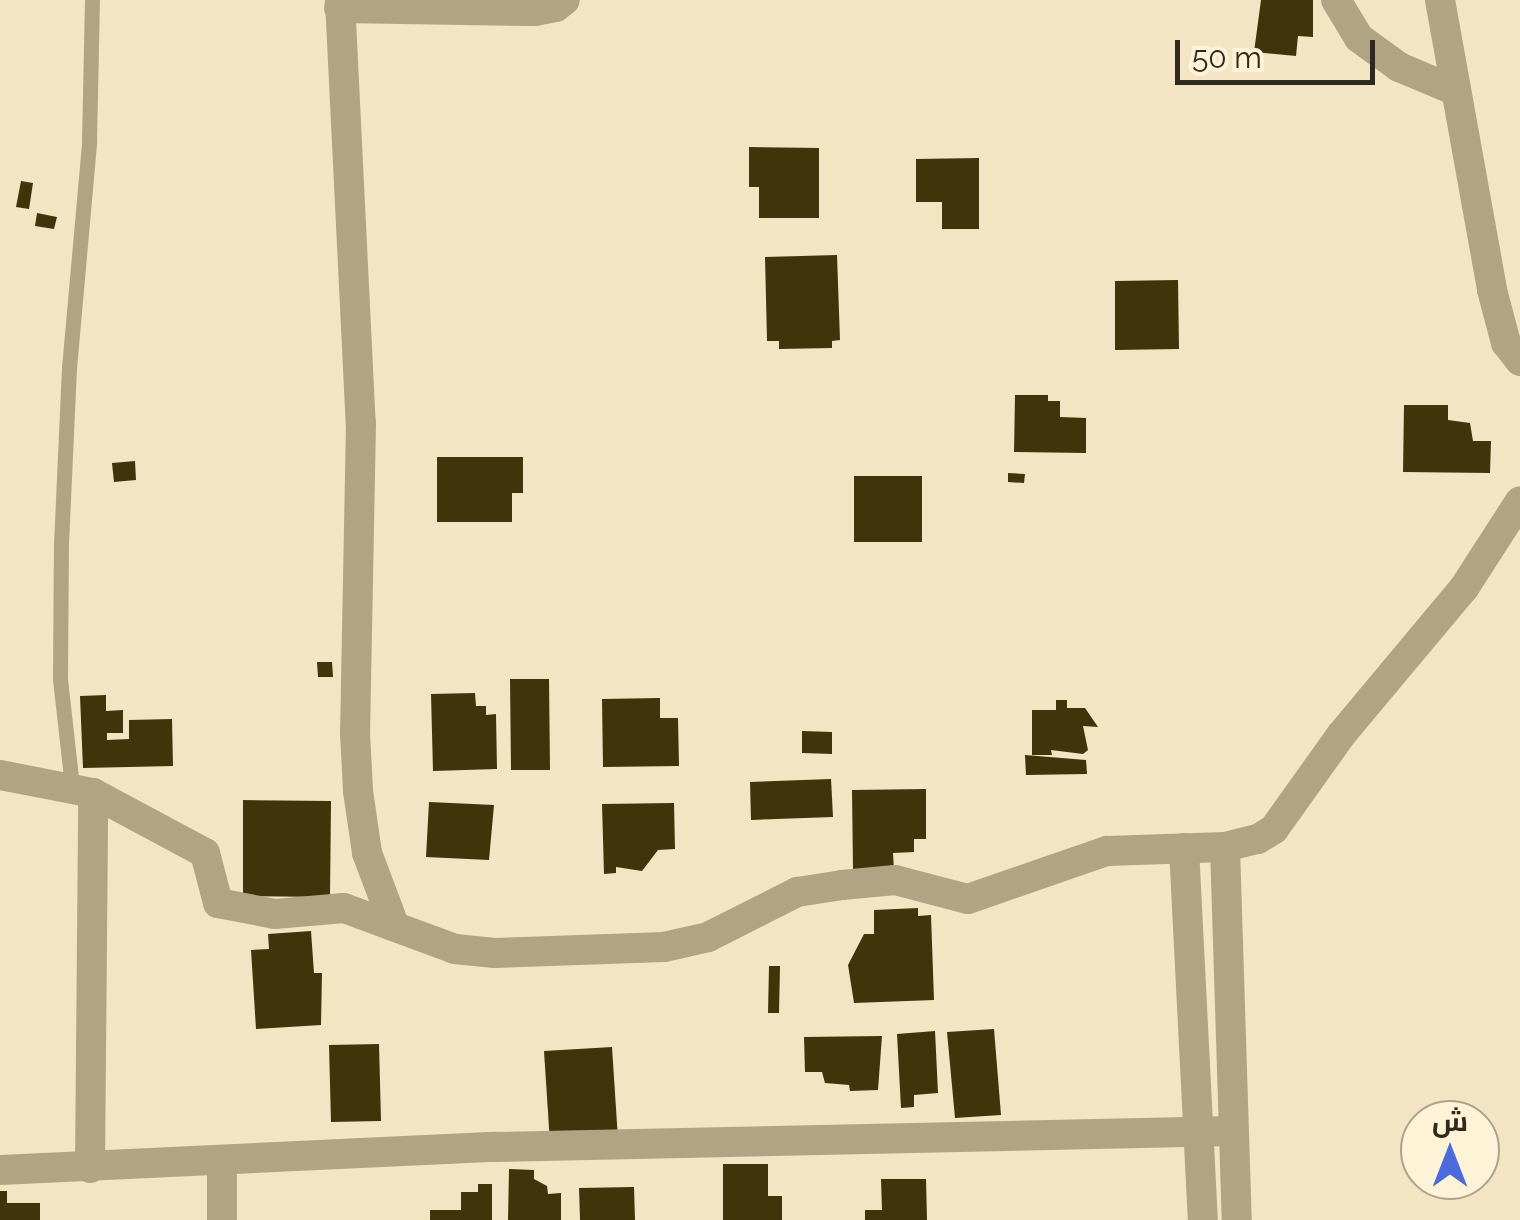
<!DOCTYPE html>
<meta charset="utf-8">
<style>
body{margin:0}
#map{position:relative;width:1520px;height:1220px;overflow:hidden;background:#f3e5c3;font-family:Raleway,Cairo,sans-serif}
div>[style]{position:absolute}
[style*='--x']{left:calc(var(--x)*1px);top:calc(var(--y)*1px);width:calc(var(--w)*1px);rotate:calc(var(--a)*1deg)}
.building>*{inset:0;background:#41330a}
.lane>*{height:15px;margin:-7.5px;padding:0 7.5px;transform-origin:7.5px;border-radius:7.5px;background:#b0a485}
.street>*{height:30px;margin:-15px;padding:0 15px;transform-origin:15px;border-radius:15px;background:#b0a485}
span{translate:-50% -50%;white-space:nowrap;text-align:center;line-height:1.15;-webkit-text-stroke:10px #fef3d7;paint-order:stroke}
.north{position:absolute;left:1400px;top:1100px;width:100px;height:100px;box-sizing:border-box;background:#fef3d7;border:2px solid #aba38d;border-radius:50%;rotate:0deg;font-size:28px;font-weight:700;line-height:40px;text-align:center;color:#2f2a1d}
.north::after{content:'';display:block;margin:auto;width:35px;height:45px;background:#4a6ade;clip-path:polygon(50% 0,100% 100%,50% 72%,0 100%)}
.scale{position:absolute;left:1175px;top:40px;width:200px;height:45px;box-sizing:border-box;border:5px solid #2f2a1d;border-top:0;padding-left:12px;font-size:30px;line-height:35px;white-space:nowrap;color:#2f2a1d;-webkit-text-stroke:8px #fef3d7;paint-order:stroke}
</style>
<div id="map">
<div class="building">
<i style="clip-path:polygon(1261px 0,1313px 0,1313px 37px,1298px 36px,1296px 56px,1254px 52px)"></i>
<i style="clip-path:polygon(749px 147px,819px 148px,819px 218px,759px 218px,759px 187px,749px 187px)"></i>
<i style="clip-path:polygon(979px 158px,979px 229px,942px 229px,942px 202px,916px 202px,916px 159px)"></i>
<i style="clip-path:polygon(21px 181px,33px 183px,29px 209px,16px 207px)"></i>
<i style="clip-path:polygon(37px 213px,57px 217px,54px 229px,35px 226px)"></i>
<i style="clip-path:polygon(837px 255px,840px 340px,832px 341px,832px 348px,779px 349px,779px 341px,767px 341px,765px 257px)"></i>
<i style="clip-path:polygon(1178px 280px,1179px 349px,1115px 350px,1115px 281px)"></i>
<i style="clip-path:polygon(1015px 395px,1048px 395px,1048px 401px,1060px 401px,1060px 417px,1086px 418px,1086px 453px,1014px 452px)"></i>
<i style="clip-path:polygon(1404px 405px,1448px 405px,1448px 420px,1470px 423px,1473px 441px,1491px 441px,1490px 473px,1403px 472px)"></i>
<i style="clip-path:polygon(437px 457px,523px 457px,523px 493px,512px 493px,512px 522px,437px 522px)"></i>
<i style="clip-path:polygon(135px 461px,136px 480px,114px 482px,112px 463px)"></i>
<i style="clip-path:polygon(1008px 473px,1025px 474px,1024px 483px,1008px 482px)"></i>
<i style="clip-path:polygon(854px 476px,922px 476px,922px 542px,854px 542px)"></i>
<i style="clip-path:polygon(317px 662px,332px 662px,333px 677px,318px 677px)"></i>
<i style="clip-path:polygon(510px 679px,549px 679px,550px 770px,511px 770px)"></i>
<i style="clip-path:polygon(475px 693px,476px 706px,486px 706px,486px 715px,496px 714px,497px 769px,433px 771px,431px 694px)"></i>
<i style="clip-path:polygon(106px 695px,106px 711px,123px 710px,123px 733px,107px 733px,107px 740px,129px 739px,129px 720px,172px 719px,173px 766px,83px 768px,80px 696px)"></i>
<i style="clip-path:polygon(660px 698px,660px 718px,678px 718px,679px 766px,603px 767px,602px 699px)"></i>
<i style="clip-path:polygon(1056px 700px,1067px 700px,1067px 708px,1085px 708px,1098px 727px,1083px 726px,1088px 750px,1083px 754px,1051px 750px,1052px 755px,1032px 755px,1032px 710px,1056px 710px)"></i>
<i style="clip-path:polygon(802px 731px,832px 732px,832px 754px,802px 753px)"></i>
<i style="clip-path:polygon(1025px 755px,1086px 760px,1087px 774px,1026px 775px)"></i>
<i style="clip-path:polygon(831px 779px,833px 817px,751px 820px,750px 782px)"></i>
<i style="clip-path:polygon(926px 789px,926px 839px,914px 839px,914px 852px,893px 853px,894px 870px,853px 870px,852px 790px)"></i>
<i style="clip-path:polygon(243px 800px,331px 801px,330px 897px,243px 896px)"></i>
<i style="clip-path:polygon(429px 802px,494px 805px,489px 860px,426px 857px)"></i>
<i style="clip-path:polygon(674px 803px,675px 849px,658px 850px,642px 871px,616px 867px,616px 873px,604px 874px,602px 804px)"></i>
<i style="clip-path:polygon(918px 908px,918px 916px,931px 915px,934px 1000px,854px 1003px,848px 965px,864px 934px,874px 934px,874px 910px)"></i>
<i style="clip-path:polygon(311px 931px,314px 973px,322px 973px,321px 1025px,256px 1029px,251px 950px,269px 949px,268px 934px)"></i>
<i style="clip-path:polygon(769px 966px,780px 966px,779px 1013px,768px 1013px)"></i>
<i style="clip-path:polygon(994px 1029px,1001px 1115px,955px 1118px,947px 1032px)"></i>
<i style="clip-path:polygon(935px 1031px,938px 1093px,914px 1095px,914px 1107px,901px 1108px,897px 1034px)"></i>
<i style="clip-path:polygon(882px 1036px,878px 1090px,850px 1091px,849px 1085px,825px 1083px,822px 1072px,805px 1072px,804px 1037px)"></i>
<i style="clip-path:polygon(379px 1044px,381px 1121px,331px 1122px,329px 1045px)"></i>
<i style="clip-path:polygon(612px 1047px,618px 1139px,550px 1143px,544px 1051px)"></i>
<i style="clip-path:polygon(723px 1164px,768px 1164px,768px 1196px,782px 1196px,782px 1220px,723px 1220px)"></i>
<i style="clip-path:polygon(509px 1169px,534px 1170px,534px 1179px,547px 1186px,548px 1194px,561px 1193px,561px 1220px,508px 1220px)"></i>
<i style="clip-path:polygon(881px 1179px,926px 1179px,927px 1220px,865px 1220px,865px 1210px,882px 1210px)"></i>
<i style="clip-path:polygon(478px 1184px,492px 1184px,492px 1220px,430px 1220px,430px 1210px,461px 1210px,461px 1192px,478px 1192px)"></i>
<i style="clip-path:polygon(634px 1187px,635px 1220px,580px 1220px,579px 1188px)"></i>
<i style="clip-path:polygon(0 1191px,7px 1191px,7px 1203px,40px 1203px,40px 1220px,0 1220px)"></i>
</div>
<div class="lane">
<i style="--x:72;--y:786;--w:108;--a:-96.4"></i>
<i style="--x:60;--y:679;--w:135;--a:-89.6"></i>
<i style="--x:61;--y:544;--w:176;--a:-87.4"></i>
<i style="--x:69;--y:368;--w:227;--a:-84.9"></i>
<i style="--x:89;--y:142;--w:142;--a:-88.8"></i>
</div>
<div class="street">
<i style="--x:340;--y:0;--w:424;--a:87.2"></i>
<i style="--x:361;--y:423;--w:310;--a:91.1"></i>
<i style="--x:355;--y:733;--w:58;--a:87"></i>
<i style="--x:358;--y:791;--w:63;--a:81.7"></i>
<i style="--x:367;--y:853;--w:77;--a:69.4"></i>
<i style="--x:1336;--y:0;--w:44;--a:58.8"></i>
<i style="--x:1359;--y:38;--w:49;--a:35.9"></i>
<i style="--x:1399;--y:67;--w:62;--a:22.8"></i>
<i style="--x:1440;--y:0;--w:295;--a:79.8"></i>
<i style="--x:1492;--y:290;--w:55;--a:75.2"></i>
<i style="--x:1506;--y:343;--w:23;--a:52"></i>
<i style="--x:339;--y:8;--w:196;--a:0.9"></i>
<i style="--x:535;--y:11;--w:21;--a:-11"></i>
<i style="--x:556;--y:7;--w:11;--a:-38"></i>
<i style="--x:0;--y:775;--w:95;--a:11"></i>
<i style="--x:93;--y:793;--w:127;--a:28.2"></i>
<i style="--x:205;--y:853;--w:52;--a:75.4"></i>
<i style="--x:218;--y:903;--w:58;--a:10.9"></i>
<i style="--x:275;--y:914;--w:69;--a:-5"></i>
<i style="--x:344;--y:908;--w:118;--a:20.3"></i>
<i style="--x:455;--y:949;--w:40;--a:5.7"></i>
<i style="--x:495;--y:953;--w:169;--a:-2"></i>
<i style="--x:664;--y:947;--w:45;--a:-12.8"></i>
<i style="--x:708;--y:937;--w:100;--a:-26.8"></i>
<i style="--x:797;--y:892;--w:46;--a:-8.8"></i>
<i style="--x:842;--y:885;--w:53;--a:-5.4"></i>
<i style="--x:895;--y:880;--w:75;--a:14.6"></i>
<i style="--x:968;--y:899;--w:147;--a:-19.1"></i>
<i style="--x:1107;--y:851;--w:118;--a:-1.9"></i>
<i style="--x:1225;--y:847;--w:34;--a:-14"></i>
<i style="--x:1258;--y:839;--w:19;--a:-32"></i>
<i style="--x:1274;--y:829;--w:115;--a:-54.5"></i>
<i style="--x:1341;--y:735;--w:192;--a:-50.1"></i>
<i style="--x:1464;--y:588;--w:103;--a:-57.2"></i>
<i style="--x:1225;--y:847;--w:373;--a:88.2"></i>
<i style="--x:1184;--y:848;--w:372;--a:87.1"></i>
<i style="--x:222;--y:1162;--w:58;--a:90"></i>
<i style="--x:90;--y:1168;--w:375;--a:-89.5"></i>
<i style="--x:0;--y:1170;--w:495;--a:-2.7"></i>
<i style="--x:494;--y:1147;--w:739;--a:-1.24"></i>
</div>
<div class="north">ش</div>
<div class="scale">50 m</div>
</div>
